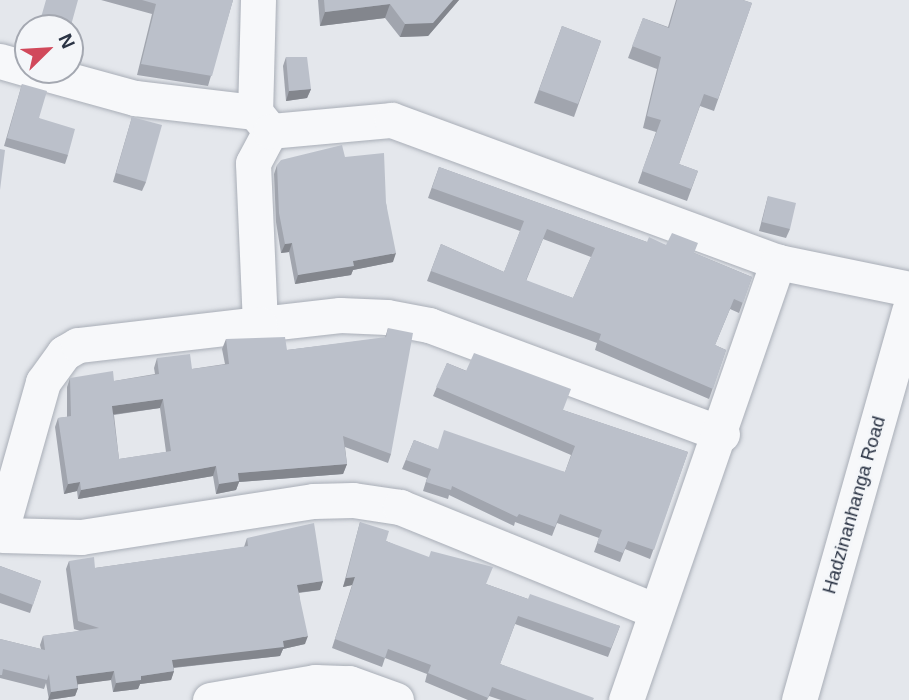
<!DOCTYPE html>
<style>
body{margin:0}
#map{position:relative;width:909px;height:700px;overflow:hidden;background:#e4e7ec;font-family:Helvetica,sans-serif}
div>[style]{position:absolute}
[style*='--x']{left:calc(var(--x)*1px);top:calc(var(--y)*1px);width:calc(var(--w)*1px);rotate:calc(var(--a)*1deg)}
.roads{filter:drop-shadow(0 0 2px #a9aeb7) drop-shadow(0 0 2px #a9aeb7)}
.minor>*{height:35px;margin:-17.5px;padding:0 17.5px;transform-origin:17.5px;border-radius:17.5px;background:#f7f8fa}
.wall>*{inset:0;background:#a1a5ae}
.shaded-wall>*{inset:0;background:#83868d}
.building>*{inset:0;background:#bbc0ca}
span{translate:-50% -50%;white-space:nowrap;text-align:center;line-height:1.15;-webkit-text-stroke:5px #f4f6f9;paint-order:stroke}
.street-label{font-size:19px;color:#2b3445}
.north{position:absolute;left:14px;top:14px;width:70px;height:70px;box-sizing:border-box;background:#f4f6f9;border:2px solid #a4a8b1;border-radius:50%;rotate:66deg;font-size:19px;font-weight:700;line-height:28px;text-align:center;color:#2b3445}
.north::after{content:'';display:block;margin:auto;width:24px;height:32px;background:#d1495b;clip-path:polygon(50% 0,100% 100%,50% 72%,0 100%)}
</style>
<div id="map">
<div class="roads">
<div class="minor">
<i style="--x:258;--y:0;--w:112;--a:91.5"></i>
<i style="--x:255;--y:112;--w:21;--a:51"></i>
<i style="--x:0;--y:61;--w:29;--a:16"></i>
<i style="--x:33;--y:70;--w:106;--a:15.4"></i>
<i style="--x:135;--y:98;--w:121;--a:6.7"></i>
<i style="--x:722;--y:434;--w:313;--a:-159.6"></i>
<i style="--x:429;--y:325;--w:43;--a:-169.2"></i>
<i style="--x:387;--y:317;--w:47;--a:-177.6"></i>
<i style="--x:340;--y:315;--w:81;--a:173.6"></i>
<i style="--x:260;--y:324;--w:161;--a:-92.5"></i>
<i style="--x:253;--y:163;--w:36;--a:-62"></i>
<i style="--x:270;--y:131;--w:122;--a:-5.2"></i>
<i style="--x:392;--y:120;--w:411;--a:20.2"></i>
<i style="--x:0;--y:534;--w:158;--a:-74.2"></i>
<i style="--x:43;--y:382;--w:36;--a:-54"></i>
<i style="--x:64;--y:353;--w:16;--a:-30"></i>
<i style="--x:78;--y:345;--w:183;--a:-6.6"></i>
<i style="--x:2;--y:535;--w:79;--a:1.5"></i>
<i style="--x:81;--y:537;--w:235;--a:-8.8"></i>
<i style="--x:313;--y:501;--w:40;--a:-1.4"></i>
<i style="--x:353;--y:500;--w:48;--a:8.5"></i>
<i style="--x:400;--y:507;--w:276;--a:22.1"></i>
<i style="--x:210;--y:700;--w:107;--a:-9.7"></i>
<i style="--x:315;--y:682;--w:34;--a:2"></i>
<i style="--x:349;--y:683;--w:50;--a:19.9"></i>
<i style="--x:626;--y:700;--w:464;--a:-70.9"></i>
<i style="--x:778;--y:262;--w:134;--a:11.6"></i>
<i style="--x:799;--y:700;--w:405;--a:-74.2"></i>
</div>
</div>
<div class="wall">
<i style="clip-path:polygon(101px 0,233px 0,208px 86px,137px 75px,152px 14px)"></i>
<i style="clip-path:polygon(318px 0,459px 0,428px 36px,400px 37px,385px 18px,320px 26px)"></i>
<i style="clip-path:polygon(676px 0,743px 0,752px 3px,714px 111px,700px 106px,679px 164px,698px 171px,687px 201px,638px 183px,656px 132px,643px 128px,657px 69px,628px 58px,643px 18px,668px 27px)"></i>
<i style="clip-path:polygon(562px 26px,601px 41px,574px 117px,534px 103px)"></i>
<i style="clip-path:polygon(286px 57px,311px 89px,307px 98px,286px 101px,283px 66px)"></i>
<i style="clip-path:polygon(22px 84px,39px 118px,68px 155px,65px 164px,4px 146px)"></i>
<i style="clip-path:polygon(132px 117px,146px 182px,142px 191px,113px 182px)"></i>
<i style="clip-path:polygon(345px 157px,386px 203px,393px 262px,353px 270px,351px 275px,295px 284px,289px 252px,281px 253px,276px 222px,274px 174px,277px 165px)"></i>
<i style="clip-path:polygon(evenodd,439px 167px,647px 242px,666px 245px,694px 253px,752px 277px,739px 313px,730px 309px,715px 345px,726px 350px,709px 399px,595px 350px,597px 343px,427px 281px,441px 244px,504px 272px,520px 231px,428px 198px,439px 167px,543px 239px,591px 257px,573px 298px,526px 281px,543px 239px)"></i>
<i style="clip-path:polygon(768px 196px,790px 229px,786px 238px,759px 231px)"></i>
<i style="clip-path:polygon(evenodd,388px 328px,391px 454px,388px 463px,345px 447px,347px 464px,343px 474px,239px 482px,236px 490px,216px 494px,213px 476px,78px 499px,77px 491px,64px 494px,55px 427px,58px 418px,67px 417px,67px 387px,70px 378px,114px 381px,155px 374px,154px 368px,157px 358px,192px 369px,225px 364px,222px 349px,226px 339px,287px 350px,385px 338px,388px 328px,160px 408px,166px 452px,119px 459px,114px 415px,160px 408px)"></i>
<i style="clip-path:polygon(447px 363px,563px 410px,688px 452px,650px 559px,625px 549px,620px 562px,594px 552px,599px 538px,557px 523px,552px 536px,515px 522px,514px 526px,449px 495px,448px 499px,423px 491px,427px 478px,402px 469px,414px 440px,437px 449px,565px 472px,571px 455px,433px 396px)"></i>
<i style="clip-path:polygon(360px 522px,386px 541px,486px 584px,528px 599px,620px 626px,608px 657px,515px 624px,500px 664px,593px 700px,501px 700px,489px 696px,487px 700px,468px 700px,425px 682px,427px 674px,385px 658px,382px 667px,332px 648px,352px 585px,343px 587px)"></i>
<i style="clip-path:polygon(247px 538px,323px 581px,320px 590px,299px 593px,305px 644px,283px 649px,280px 656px,174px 668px,174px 671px,171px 680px,140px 684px,138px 689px,113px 692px,111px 680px,78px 684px,78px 688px,75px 696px,49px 700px,46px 683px,44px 689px,0 678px,0 679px,0 639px,41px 649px,40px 645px,43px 636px,80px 631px,74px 629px,66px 569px,69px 561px,95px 568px,244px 547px)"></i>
<i style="clip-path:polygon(0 566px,41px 581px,30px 613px,0 603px)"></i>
</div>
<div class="shaded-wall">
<i style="clip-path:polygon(453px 0,459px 0,428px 36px,400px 37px,405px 24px)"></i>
<i style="clip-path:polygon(390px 4px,385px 18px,320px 26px,325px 12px)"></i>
<i style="clip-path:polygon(311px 89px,307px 98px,286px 101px,289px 91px)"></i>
<i style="clip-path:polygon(292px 243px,289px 252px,281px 253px,285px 244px)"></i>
<i style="clip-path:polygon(396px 253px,393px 262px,353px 270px,351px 275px,295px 284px,298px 275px,353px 261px)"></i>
<i style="clip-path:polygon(163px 399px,160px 408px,109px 415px,112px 406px)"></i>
<i style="clip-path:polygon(347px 464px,343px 474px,239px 482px,236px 490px,216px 494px,219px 484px,238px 473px)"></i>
<i style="clip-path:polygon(216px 466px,213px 476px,78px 499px,81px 490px)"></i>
<i style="clip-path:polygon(80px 482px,77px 491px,64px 494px,68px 484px)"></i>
<i style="clip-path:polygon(355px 577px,352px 585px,343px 587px,346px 578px)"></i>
<i style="clip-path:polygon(323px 581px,320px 590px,294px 593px,297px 585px)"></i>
<i style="clip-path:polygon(308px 636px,305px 644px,283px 649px,280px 656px,169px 668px,172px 660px)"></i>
<i style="clip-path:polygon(114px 671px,111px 680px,73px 685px,76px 676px)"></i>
<i style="clip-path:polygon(174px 671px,171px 680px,140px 684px,138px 689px,113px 692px,116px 683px,141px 676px)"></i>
<i style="clip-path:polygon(78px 688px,75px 696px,48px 700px,51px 692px)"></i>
</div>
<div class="building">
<i style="clip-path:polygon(46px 0,78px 0,70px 29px,70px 28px,38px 28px)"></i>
<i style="clip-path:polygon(142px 0,233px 0,212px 76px,141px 64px,156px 4px)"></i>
<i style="clip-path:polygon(324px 0,453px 0,433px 23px,405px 24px,390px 4px,325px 12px)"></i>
<i style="clip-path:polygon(677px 0,743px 0,752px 3px,718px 99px,704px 94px,679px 164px,698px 171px,691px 189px,642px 171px,661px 120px,647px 116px,661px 57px,632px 46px,643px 18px,669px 28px)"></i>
<i style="clip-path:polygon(562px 26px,601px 41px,578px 104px,539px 90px)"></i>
<i style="clip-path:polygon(286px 57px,307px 57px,311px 89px,289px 91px)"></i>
<i style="clip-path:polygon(22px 84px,47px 91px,39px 118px,75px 129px,68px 155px,7px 138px)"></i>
<i style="clip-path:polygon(132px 117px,162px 125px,146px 182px,116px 173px)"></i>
<i style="clip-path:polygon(342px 145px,345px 157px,384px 153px,386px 203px,396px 253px,353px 261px,354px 266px,298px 275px,292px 243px,285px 244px,279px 213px,277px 165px,281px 160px)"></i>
<i style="clip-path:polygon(0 149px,5px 150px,0 190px)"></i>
<i style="clip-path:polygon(evenodd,439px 167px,647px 242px,649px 237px,666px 245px,672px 233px,698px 243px,694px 253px,752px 277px,743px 303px,734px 299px,715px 345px,726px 350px,713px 389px,599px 340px,601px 334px,431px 271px,441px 244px,504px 272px,524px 221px,432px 188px,439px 167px,547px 229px,595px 248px,573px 298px,526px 280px,547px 229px)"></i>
<i style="clip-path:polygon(768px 196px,796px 203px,790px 229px,762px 222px)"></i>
<i style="clip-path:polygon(evenodd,388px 328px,413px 333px,391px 454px,343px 436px,347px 464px,238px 473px,239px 481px,219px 484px,216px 466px,81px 490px,80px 482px,68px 484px,58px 418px,71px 416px,70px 378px,113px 371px,114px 381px,159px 374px,157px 358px,190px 354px,192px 369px,229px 364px,226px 339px,285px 337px,287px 350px,386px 337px,388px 328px,163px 399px,171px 451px,119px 459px,112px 406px,163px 399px)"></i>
<i style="clip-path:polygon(474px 353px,571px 389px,563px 410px,688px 452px,654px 550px,628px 541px,623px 553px,597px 543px,602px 530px,560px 514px,555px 527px,519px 514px,517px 517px,452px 486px,451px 490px,426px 482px,431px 469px,406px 460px,414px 440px,438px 449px,444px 430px,565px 472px,575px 446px,436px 387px,447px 363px,466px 371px)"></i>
<i style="clip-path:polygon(360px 522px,389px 531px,386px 541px,429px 557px,431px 551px,493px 567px,486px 584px,528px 599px,530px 594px,620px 626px,611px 648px,518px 616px,500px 664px,594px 698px,593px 700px,527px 700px,492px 687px,488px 698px,428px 673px,431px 665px,388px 649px,385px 658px,335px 639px,355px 577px,346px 578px)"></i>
<i style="clip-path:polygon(314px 523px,323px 581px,297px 585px,308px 636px,283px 641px,284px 647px,172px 660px,174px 671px,141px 676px,141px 680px,116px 683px,114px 671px,76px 676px,78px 688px,51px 692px,49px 674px,47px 680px,3px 669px,2px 675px,0 675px,0 639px,45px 650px,43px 636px,99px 628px,78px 621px,69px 561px,94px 557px,95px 568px,248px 546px,247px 538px)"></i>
<i style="clip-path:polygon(0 566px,41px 581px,33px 605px,0 593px)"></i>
</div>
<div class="street-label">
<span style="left:854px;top:505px;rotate:-74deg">Hadzinanhanga Road</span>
</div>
<div class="north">N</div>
</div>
